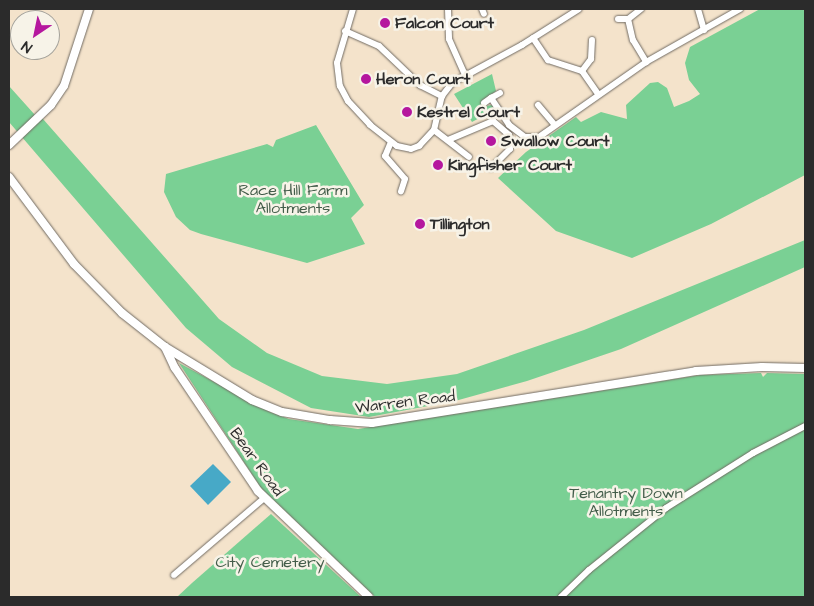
<!DOCTYPE html>
<style>
body{margin:0}
#map{position:relative;width:814px;height:606px;overflow:hidden;background:#f4e3cb;font-family:"Architects Daughter",sans-serif}
div>[style]{position:absolute}
[style*='--x']{left:calc(var(--x)*1px);top:calc(var(--y)*1px);width:calc(var(--w)*1px);rotate:calc(var(--a)*1deg)}
.green>*{inset:0;background:#7ad094}
.water>*{inset:0;background:#47a9c7}
.roads{filter:drop-shadow(0 0 1px #716b63) drop-shadow(0 0 1px #716b63)}
.minor>*{height:6px;margin:-3px;padding:0 3px;transform-origin:3px;border-radius:3px;background:#fff}
.tertiary>*{height:8px;margin:-4px;padding:0 4px;transform-origin:4px;border-radius:4px;background:#fff}
.dots>*{width:14px;height:14px;translate:-50% -50%;box-sizing:border-box;border:2px solid #f7f3e8;border-radius:50%}
span{translate:-50% -50%;white-space:nowrap;text-align:center;line-height:1.15;-webkit-text-stroke:5px #f7f3e8;paint-order:stroke}
.poi-label{font-size:16px;color:#2b2b2b;font-weight:700}
.left{translate:0 -50%;text-align:left}
.park-label{font-size:16px;color:#435d4a}
.street-label{font-size:16px;color:#2b2b2b}
.frame{position:absolute;inset:0;border:10px solid #2b2b2b;pointer-events:none}
.north{position:absolute;left:10px;top:10px;width:50px;height:50px;box-sizing:border-box;background:#f7f3e8;border:1px solid #a5a39c;border-radius:50%;rotate:214deg;font-size:14px;font-weight:700;line-height:20px;text-align:center;color:#2b2b2b}
.north::after{content:'';display:block;margin:auto;width:18px;height:22px;background:#b5179e;clip-path:polygon(50% 0,100% 100%,50% 72%,0 100%)}
</style>
<div id="map">
<div class="green">
<i style="clip-path:polygon(760px 9px,803px 9px,805px 12px,805px 175px,711px 224px,632px 258px,556px 231px,498px 178px,526px 152px,576px 117px,581px 122px,601px 112px,627px 119px,626px 105px,650px 83px,658px 82px,667px 88px,674px 107px,689px 101px,700px 94px,689px 80px,685px 63px,690px 47px)"></i>
<i style="clip-path:polygon(492px 74px,496px 91px,482px 102px,485px 106px,492px 105px,496px 109px,472px 122px,454px 94px)"></i>
<i style="clip-path:polygon(9px 86px,35px 115px,43px 119px,219px 319px,267px 353px,322px 376px,387px 384px,457px 374px,584px 330px,805px 240px,805px 267px,621px 349px,527px 381px,455px 401px,369px 417px,311px 408px,232px 367px,186px 328px,9px 122px)"></i>
<i style="clip-path:polygon(316px 125px,364px 205px,351px 218px,365px 244px,307px 263px,201px 234px,190px 230px,176px 217px,164px 192px,166px 174px,267px 144px,273px 147px,276px 140px)"></i>
<i style="clip-path:polygon(179px 363px,270px 412px,289px 419px,358px 429px,700px 375px,761px 373px,763px 377px,767px 373px,805px 374px,805px 597px,375px 597px,261px 488px)"></i>
<i style="clip-path:polygon(271px 514px,361px 597px,177px 597px,192px 583px)"></i>
</div>
<div class="water">
<i style="clip-path:polygon(213px 464px,231px 482px,208px 505px,190px 486px)"></i>
</div>
<div class="roads">
<div class="minor">
<i style="--x:353;--y:9;--w:56;--a:106.5"></i>
<i style="--x:337;--y:63;--w:23;--a:83"></i>
<i style="--x:340;--y:86;--w:17;--a:62"></i>
<i style="--x:348;--y:101;--w:33;--a:47"></i>
<i style="--x:370;--y:125;--w:34;--a:38"></i>
<i style="--x:397;--y:146;--w:14;--a:12"></i>
<i style="--x:411;--y:149;--w:9;--a:-21"></i>
<i style="--x:419;--y:146;--w:22;--a:-47"></i>
<i style="--x:434;--y:130;--w:35;--a:-77"></i>
<i style="--x:442;--y:96;--w:16;--a:-52"></i>
<i style="--x:452;--y:83;--w:80;--a:-28.5"></i>
<i style="--x:522;--y:45;--w:67;--a:-32.3"></i>
<i style="--x:448;--y:9;--w:30;--a:88"></i>
<i style="--x:449;--y:39;--w:39;--a:66"></i>
<i style="--x:482;--y:9;--w:5;--a:68"></i>
<i style="--x:641;--y:9;--w:16;--a:142"></i>
<i style="--x:628;--y:19;--w:22;--a:77"></i>
<i style="--x:633;--y:40;--w:26;--a:59"></i>
<i style="--x:698;--y:9;--w:22;--a:74"></i>
<i style="--x:618;--y:19;--w:10;--a:0"></i>
<i style="--x:345;--y:31;--w:37;--a:24"></i>
<i style="--x:379;--y:46;--w:57;--a:43.6"></i>
<i style="--x:420;--y:85;--w:25;--a:27"></i>
<i style="--x:533;--y:38;--w:27;--a:56"></i>
<i style="--x:548;--y:60;--w:36;--a:18"></i>
<i style="--x:582;--y:71;--w:28;--a:55"></i>
<i style="--x:582;--y:71;--w:15;--a:-53"></i>
<i style="--x:591;--y:59;--w:19;--a:-87"></i>
<i style="--x:500;--y:93;--w:10;--a:151"></i>
<i style="--x:491;--y:98;--w:32;--a:56"></i>
<i style="--x:509;--y:125;--w:20;--a:37"></i>
<i style="--x:525;--y:137;--w:14;--a:0"></i>
<i style="--x:539;--y:137;--w:131;--a:-35"></i>
<i style="--x:646;--y:62;--w:108;--a:-29.4"></i>
<i style="--x:484;--y:103;--w:9;--a:-36"></i>
<i style="--x:538;--y:105;--w:26;--a:50"></i>
<i style="--x:434;--y:130;--w:44;--a:37.6"></i>
<i style="--x:448;--y:140;--w:49;--a:-22.9"></i>
<i style="--x:493;--y:121;--w:21;--a:41"></i>
<i style="--x:509;--y:135;--w:14;--a:86"></i>
<i style="--x:510;--y:149;--w:27;--a:135"></i>
<i style="--x:391;--y:142;--w:15;--a:113"></i>
<i style="--x:385;--y:156;--w:30;--a:49"></i>
<i style="--x:405;--y:179;--w:13;--a:108"></i>
<i style="--x:174;--y:575;--w:118;--a:-40.5"></i>
<i style="--x:561;--y:597;--w:39;--a:-44"></i>
<i style="--x:589;--y:570;--w:99;--a:-38.8"></i>
<i style="--x:666;--y:508;--w:103;--a:-32.3"></i>
<i style="--x:753;--y:453;--w:59;--a:-27.4"></i>
</div>
<div class="tertiary">
<i style="--x:9;--y:145;--w:58;--a:-43.6"></i>
<i style="--x:51;--y:105;--w:23;--a:-56"></i>
<i style="--x:64;--y:86;--w:81;--a:-72"></i>
<i style="--x:9;--y:177;--w:109;--a:53.2"></i>
<i style="--x:74;--y:264;--w:69;--a:45.6"></i>
<i style="--x:122;--y:313;--w:55;--a:38.3"></i>
<i style="--x:165;--y:347;--w:102;--a:31.3"></i>
<i style="--x:252;--y:400;--w:32;--a:22"></i>
<i style="--x:282;--y:412;--w:49;--a:9.5"></i>
<i style="--x:330;--y:420;--w:42;--a:4.1"></i>
<i style="--x:372;--y:423;--w:328;--a:-9.1"></i>
<i style="--x:696;--y:371;--w:66;--a:-3.5"></i>
<i style="--x:762;--y:367;--w:43;--a:1.3"></i>
<i style="--x:165;--y:347;--w:23;--a:65"></i>
<i style="--x:175;--y:368;--w:148;--a:56"></i>
<i style="--x:258;--y:491;--w:153;--a:43.7"></i>
</div>
</div>
<div class="dots">
<i style="left:385px;top:23px;background:#b5179e"></i>
<i style="left:366px;top:79px;background:#b5179e"></i>
<i style="left:407px;top:112px;background:#b5179e"></i>
<i style="left:491px;top:141px;background:#b5179e"></i>
<i style="left:438px;top:165px;background:#b5179e"></i>
<i style="left:420px;top:224px;background:#b5179e"></i>
</div>
<div class="poi-label">
<span class="left" style="left:395px;top:23px">Falcon Court</span>
<span class="left" style="left:376px;top:79px">Heron Court</span>
<span class="left" style="left:417px;top:112px">Kestrel Court</span>
<span class="left" style="left:501px;top:141px">Swallow Court</span>
<span class="left" style="left:448px;top:165px">Kingfisher Court</span>
<span class="left" style="left:430px;top:224px">Tillington</span>
</div>
<div class="park-label">
<span style="left:293px;top:199px">Race Hill Farm<br>Allotments</span>
<span style="left:626px;top:502px">Tenantry Down<br>Allotments</span>
<span style="left:270px;top:562px">City Cemetery</span>
</div>
<div class="street-label">
<span style="left:405px;top:402px;rotate:-7deg">Warren Road</span>
<span style="left:257px;top:462px;rotate:54deg">Bear Road</span>
</div>
<div class="frame"></div>
<div class="north">N</div>
</div>
